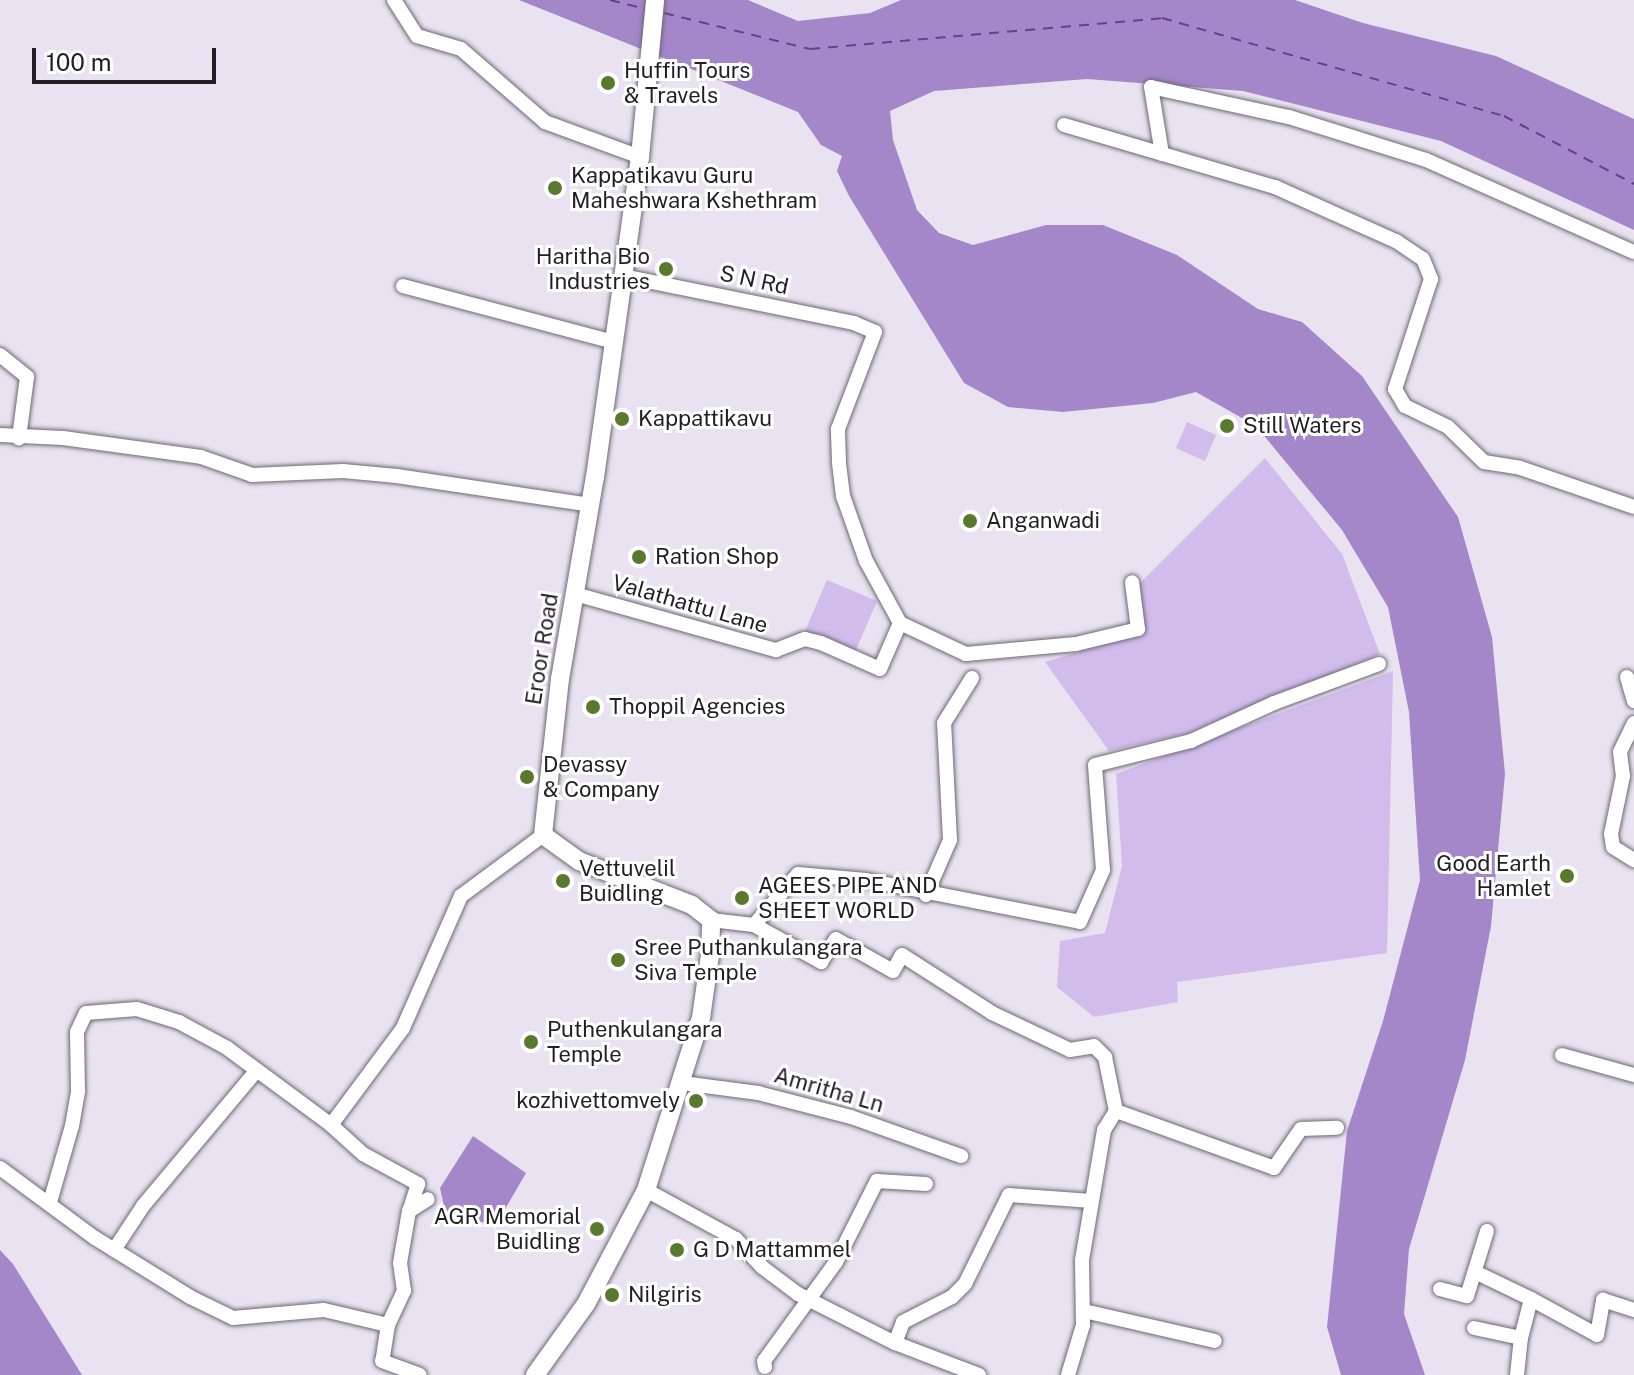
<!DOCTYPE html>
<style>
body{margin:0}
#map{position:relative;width:1634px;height:1375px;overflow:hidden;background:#e9e2f1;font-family:"Public Sans",sans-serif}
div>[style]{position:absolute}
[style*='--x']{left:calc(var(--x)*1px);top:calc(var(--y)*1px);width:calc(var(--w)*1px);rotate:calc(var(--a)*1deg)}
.green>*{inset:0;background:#d1bcec}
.water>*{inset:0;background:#a487c8}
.ferry>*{height:2px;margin-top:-1px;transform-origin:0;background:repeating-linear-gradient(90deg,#673f8f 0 10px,transparent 0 18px)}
.roads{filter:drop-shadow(0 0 2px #6e6875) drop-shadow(0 0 2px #6e6875)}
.minor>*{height:14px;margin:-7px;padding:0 7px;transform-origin:7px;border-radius:7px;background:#fff}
.major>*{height:18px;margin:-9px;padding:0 9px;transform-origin:9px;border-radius:9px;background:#fff}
.dots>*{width:22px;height:22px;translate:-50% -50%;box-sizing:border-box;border:4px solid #fff;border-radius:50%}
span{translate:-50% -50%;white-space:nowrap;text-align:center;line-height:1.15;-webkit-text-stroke:6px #fff;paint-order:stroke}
.poi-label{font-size:22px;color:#211e24}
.left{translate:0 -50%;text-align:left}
.right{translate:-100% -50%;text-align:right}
.street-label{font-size:22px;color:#211e24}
.scale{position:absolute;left:32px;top:48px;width:184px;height:36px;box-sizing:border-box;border:4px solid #211e24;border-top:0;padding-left:10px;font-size:24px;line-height:28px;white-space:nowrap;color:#211e24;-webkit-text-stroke:6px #fff;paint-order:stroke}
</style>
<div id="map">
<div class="green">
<i style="clip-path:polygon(1187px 422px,1216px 435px,1205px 461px,1176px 448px)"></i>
<i style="clip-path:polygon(1265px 458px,1342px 554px,1380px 654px,1189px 733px,1109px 751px,1045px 662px,1144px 632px,1140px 583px)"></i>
<i style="clip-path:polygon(827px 580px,877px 601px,855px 652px,805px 631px)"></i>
<i style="clip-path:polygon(1393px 671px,1387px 953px,1177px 982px,1178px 1002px,1094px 1017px,1057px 987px,1060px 941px,1105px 933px,1122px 866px,1116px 774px)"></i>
</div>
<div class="water">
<i style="clip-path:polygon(519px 0,748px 0,798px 21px,870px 13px,901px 0,1295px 0,1363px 23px,1496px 56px,1634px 119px,1634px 230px,1441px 141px,1243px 91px,1087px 79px,934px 91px,890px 111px,893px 140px,917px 210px,939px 233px,973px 245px,1046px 225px,1103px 225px,1177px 255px,1258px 309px,1302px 322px,1362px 376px,1458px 517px,1492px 637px,1505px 774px,1491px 926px,1465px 1060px,1409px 1249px,1404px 1314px,1425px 1375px,1341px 1375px,1327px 1327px,1347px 1131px,1383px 1021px,1420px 880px,1409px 712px,1388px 607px,1342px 530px,1256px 426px,1196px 392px,1153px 403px,1063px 412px,1008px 407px,964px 383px,849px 196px,837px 171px,842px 156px,821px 145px,798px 112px)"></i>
<i style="clip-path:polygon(473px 1136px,526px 1173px,497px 1223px,447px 1220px,440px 1188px)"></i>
<i style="clip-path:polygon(0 1250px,13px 1264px,82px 1375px,0 1375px)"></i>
</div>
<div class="ferry">
<i style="--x:610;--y:0;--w:37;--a:14"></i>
<i style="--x:664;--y:13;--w:150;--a:13.9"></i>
<i style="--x:810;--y:49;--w:353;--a:-5"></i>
<i style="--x:1162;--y:18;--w:356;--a:16"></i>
<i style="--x:1504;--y:116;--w:147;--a:27.6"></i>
</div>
<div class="roads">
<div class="minor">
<i style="--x:394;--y:0;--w:43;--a:57.4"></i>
<i style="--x:417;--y:36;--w:46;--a:16.5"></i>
<i style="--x:461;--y:49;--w:111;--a:41"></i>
<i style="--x:545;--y:122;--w:101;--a:20.2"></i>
<i style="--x:1064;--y:125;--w:220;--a:16.4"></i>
<i style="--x:1275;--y:187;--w:133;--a:24.1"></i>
<i style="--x:1396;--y:241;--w:32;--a:34"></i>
<i style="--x:1423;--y:259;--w:22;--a:68"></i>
<i style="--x:1431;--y:279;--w:116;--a:108.1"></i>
<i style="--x:1395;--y:389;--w:20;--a:60"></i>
<i style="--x:1405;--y:406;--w:48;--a:26"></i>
<i style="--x:1448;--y:427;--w:50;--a:44.2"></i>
<i style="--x:1484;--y:462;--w:36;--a:9"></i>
<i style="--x:1520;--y:468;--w:120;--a:18.9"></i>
<i style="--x:1162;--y:154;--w:68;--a:-99.3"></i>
<i style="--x:1151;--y:87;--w:141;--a:12.3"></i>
<i style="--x:1289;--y:117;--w:144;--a:17.4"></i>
<i style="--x:1426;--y:160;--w:227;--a:23.9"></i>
<i style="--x:403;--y:286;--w:217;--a:14.9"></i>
<i style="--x:0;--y:355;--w:35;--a:39"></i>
<i style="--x:27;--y:377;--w:62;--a:97.5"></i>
<i style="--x:0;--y:435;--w:63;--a:2.7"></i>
<i style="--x:63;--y:438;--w:139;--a:7.8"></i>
<i style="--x:201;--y:457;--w:54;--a:19.4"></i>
<i style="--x:252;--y:475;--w:91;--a:-2.5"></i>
<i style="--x:343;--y:471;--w:54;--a:5.3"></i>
<i style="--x:397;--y:476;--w:195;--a:8.5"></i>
<i style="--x:575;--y:594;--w:209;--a:15.6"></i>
<i style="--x:776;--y:650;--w:31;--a:-21"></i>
<i style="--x:805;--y:639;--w:16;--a:14"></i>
<i style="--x:821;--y:643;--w:64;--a:23.8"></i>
<i style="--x:880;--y:669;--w:50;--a:-66.5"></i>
<i style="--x:900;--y:623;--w:71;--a:-118.7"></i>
<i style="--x:866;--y:561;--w:69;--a:-109.5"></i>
<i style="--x:843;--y:496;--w:35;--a:-97"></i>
<i style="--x:839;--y:461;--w:32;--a:-92"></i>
<i style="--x:838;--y:429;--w:104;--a:-69.1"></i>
<i style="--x:875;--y:332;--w:23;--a:-157"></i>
<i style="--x:854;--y:323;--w:236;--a:-168.5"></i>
<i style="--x:900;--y:623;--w:73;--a:25.2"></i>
<i style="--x:966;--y:654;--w:110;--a:-5.2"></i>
<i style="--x:1076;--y:644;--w:64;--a:-13.6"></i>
<i style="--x:1138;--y:629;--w:47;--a:-97.3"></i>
<i style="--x:1627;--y:677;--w:25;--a:74"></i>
<i style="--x:1634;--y:723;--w:32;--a:116"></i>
<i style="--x:1620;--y:752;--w:24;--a:83"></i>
<i style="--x:1623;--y:776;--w:59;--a:101.7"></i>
<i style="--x:1611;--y:834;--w:13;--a:81"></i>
<i style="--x:1613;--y:847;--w:25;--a:32"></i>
<i style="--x:926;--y:895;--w:60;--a:-66.4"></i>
<i style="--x:950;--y:840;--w:117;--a:-92.9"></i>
<i style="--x:944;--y:723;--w:53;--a:-58.1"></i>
<i style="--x:711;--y:920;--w:43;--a:6.6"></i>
<i style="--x:754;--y:925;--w:67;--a:-49.2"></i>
<i style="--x:798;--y:874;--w:68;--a:5"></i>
<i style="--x:866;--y:880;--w:218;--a:11.1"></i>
<i style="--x:1080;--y:922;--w:57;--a:-66.1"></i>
<i style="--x:1103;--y:870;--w:105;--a:-94.4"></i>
<i style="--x:1095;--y:765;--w:99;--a:-14"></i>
<i style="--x:1191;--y:741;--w:91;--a:-24.6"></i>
<i style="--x:1274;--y:703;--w:112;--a:-20.4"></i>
<i style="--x:754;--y:925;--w:77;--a:28.9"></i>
<i style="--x:821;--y:962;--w:27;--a:-57"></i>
<i style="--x:836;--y:939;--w:65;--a:29.3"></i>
<i style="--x:893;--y:971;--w:18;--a:-61"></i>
<i style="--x:902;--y:955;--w:107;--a:32.8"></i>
<i style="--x:992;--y:1013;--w:86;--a:25.4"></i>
<i style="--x:1070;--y:1050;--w:24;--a:-9"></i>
<i style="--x:1094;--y:1046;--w:16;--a:45"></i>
<i style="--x:1105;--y:1057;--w:55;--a:78.5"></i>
<i style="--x:1562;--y:1055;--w:75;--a:15.5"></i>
<i style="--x:682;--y:1083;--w:77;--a:7.5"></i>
<i style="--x:758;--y:1093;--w:96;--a:14.5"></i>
<i style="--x:851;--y:1117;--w:117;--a:19.5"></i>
<i style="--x:331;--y:1125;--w:43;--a:42.2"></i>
<i style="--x:363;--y:1154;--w:63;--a:28.6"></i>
<i style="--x:418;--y:1184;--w:28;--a:108"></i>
<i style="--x:0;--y:1168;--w:118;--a:36.4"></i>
<i style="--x:95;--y:1238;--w:112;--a:31.8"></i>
<i style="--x:190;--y:1297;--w:48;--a:26"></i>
<i style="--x:233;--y:1318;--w:91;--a:-5"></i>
<i style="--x:324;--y:1310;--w:66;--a:13.2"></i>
<i style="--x:388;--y:1325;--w:36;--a:99"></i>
<i style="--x:382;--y:1361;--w:40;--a:20.2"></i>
<i style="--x:646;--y:1190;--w:102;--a:28.6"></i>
<i style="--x:736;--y:1239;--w:38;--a:47"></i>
<i style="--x:762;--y:1267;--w:45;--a:36.9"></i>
<i style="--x:798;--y:1294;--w:109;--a:26.8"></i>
<i style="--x:895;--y:1343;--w:90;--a:20.9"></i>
<i style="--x:50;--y:1202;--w:79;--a:-73.9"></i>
<i style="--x:72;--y:1126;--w:36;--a:-80"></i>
<i style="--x:78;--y:1091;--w:59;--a:-91"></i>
<i style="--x:77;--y:1032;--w:21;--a:-65"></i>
<i style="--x:86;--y:1013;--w:51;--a:-4.5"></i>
<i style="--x:137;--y:1009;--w:44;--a:17.2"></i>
<i style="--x:179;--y:1022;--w:55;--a:28.4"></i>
<i style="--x:227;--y:1048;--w:129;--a:36.5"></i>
<i style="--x:331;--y:1125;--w:121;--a:-53.4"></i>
<i style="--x:403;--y:1028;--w:144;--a:-66.3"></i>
<i style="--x:461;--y:896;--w:102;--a:-36.6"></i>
<i style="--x:114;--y:1250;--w:53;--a:-56.6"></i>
<i style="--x:143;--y:1206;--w:177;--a:-50"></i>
<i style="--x:1475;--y:1272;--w:62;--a:25.7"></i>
<i style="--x:1440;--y:1289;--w:28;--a:15"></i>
<i style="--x:1467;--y:1296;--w:68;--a:-72.9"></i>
<i style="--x:1084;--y:1311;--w:134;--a:12.9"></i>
<i style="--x:388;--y:1325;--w:38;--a:-65"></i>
<i style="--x:404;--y:1291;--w:28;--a:-98"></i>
<i style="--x:400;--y:1263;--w:53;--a:-80.2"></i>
<i style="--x:409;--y:1211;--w:22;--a:-32"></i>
<i style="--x:1474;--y:1328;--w:48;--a:12"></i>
<i style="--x:1521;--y:1338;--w:40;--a:-75.6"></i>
<i style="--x:1531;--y:1299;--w:75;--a:28.6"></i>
<i style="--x:1597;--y:1335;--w:36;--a:-80"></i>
<i style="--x:1603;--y:1300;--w:33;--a:18"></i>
<i style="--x:895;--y:1343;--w:22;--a:-69"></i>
<i style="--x:903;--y:1322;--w:55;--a:-27"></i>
<i style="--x:952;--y:1297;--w:18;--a:-45"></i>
<i style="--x:965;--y:1284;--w:99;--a:-63.7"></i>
<i style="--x:1009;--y:1195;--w:83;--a:4.1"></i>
<i style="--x:765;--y:1367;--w:6;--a:-99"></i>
<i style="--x:764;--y:1361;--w:122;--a:-54"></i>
<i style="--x:836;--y:1262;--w:91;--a:-63.2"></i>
<i style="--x:877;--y:1181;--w:49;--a:3.5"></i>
<i style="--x:1068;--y:1375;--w:52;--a:-73.3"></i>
<i style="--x:1083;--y:1325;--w:65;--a:-90.9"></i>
<i style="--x:1082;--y:1260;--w:132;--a:-80.4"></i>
<i style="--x:1104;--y:1130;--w:22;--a:-58"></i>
<i style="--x:1116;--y:1111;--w:168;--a:19.8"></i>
<i style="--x:1274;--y:1168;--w:47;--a:-55.3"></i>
<i style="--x:1301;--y:1129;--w:36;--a:-2"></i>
<i style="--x:1517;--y:1375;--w:37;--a:-84"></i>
</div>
<div class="major">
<i style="--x:535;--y:1375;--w:87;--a:-54.3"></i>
<i style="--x:586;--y:1304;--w:129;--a:-62.2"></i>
<i style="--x:646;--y:1190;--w:181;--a:-72.3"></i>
<i style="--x:701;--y:1018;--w:64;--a:-81.9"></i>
<i style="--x:710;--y:955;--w:35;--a:-88"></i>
<i style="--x:711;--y:920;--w:24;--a:-142"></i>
<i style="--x:692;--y:905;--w:121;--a:-158.7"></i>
<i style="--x:579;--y:861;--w:44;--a:-144.2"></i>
<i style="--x:543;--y:835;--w:157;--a:-83.8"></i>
<i style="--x:560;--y:679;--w:205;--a:-80.2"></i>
<i style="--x:595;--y:477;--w:323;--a:-82"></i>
<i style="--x:640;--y:157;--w:158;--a:-84.5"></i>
</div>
</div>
<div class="dots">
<i style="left:608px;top:83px;background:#59792f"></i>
<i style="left:555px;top:188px;background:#59792f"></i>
<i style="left:666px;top:269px;background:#59792f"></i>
<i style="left:622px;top:419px;background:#59792f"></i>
<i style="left:1227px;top:426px;background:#59792f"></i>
<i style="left:970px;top:521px;background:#59792f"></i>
<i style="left:639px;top:557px;background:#59792f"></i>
<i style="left:593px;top:707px;background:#59792f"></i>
<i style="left:527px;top:777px;background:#59792f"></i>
<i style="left:1567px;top:876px;background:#59792f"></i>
<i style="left:563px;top:881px;background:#59792f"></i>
<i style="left:742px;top:898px;background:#59792f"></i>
<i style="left:618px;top:960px;background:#59792f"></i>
<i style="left:531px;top:1042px;background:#59792f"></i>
<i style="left:696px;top:1101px;background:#59792f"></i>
<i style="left:597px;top:1229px;background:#59792f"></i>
<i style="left:677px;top:1250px;background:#59792f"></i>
<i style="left:612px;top:1295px;background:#59792f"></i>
</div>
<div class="poi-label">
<span class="left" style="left:624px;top:83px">Huffin Tours<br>&amp; Travels</span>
<span class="left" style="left:571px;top:188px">Kappatikavu Guru<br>Maheshwara Kshethram</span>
<span class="right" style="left:650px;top:269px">Haritha Bio<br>Industries</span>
<span class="left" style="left:638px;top:419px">Kappattikavu</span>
<span class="left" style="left:1243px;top:426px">Still Waters</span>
<span class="left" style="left:986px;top:521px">Anganwadi</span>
<span class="left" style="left:655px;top:557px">Ration Shop</span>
<span class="left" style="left:609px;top:707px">Thoppil Agencies</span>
<span class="left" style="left:543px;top:777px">Devassy<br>&amp; Company</span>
<span class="right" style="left:1551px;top:876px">Good Earth<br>Hamlet</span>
<span class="left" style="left:579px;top:881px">Vettuvelil<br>Buidling</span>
<span class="left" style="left:758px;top:898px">AGEES PIPE AND<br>SHEET WORLD</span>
<span class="left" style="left:634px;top:960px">Sree Puthankulangara<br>Siva Temple</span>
<span class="left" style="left:547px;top:1042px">Puthenkulangara<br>Temple</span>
<span class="right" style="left:680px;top:1101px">kozhivettomvely</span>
<span class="right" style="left:581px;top:1229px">AGR Memorial<br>Buidling</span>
<span class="left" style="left:693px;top:1250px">G D Mattammel</span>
<span class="left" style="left:628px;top:1295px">Nilgiris</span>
</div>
<div class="street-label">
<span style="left:754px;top:280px;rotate:12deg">S N Rd</span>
<span style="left:690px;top:604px;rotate:16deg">Valathattu Lane</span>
<span style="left:542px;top:649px;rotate:-81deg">Eroor Road</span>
<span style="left:829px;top:1090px;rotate:16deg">Amritha Ln</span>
</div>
<div class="scale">100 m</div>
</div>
